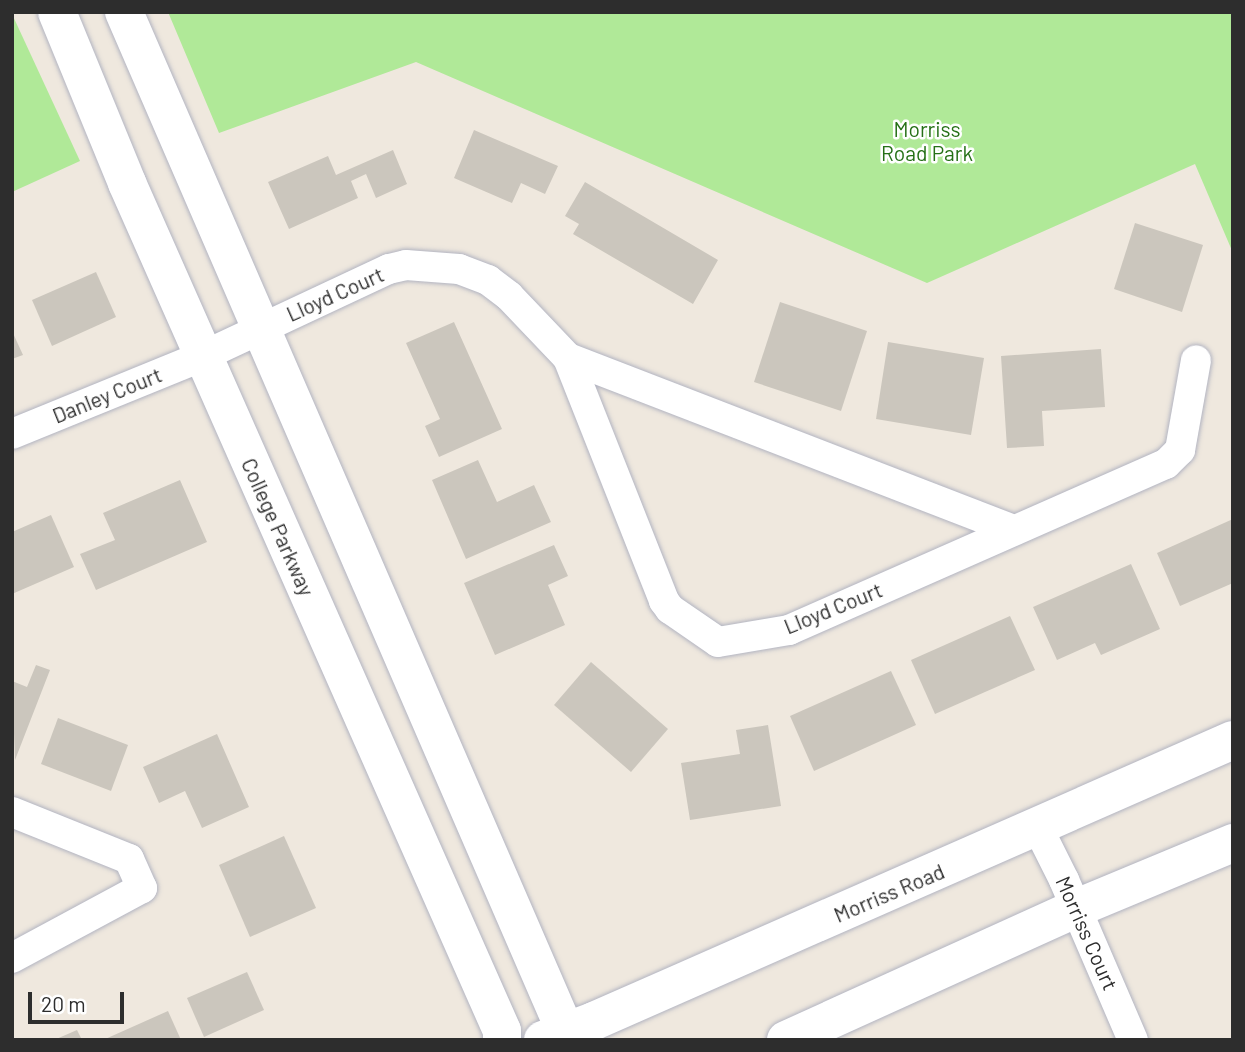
<!DOCTYPE html>
<style>
body{margin:0}
#map{position:relative;width:1245px;height:1052px;overflow:hidden;background:#efe8de;font-family:Barlow,sans-serif}
div>[style]{position:absolute}
[style*='--x']{left:calc(var(--x)*1px);top:calc(var(--y)*1px);width:calc(var(--w)*1px);rotate:calc(var(--a)*1deg)}
.green>*{inset:0;background:#b0e998}
.building>*{inset:0;background:#cbc6bd}
.roads{filter:drop-shadow(0 0 2px #b2b4c1) drop-shadow(0 0 2px #b2b4c1)}
.street>*{height:30px;margin:-15px;padding:0 15px;transform-origin:15px;border-radius:15px;background:#fff}
.secondary>*{height:38px;margin:-19px;padding:0 19px;transform-origin:19px;border-radius:19px;background:#fff}
span{translate:-50% -50%;white-space:nowrap;text-align:center;line-height:1.15;-webkit-text-stroke:5px #fff;paint-order:stroke}
.park-label{font-size:21px;color:#257016}
.street-label{font-size:21px;color:#2d2d2d}
.frame{position:absolute;inset:0;border:14px solid #2d2d2d;pointer-events:none}
.scale{position:absolute;left:28px;top:992px;width:96px;height:32px;box-sizing:border-box;border:4px solid #2d2d2d;border-top:0;padding-left:9px;font-size:21px;line-height:24px;white-space:nowrap;color:#2d2d2d;-webkit-text-stroke:5px #fff;paint-order:stroke}
</style>
<div id="map">
<div class="green">
<i style="clip-path:polygon(168px 12px,1233px 12px,1233px 253px,1195px 164px,927px 283px,416px 62px,219px 133px)"></i>
<i style="clip-path:polygon(12px 14px,80px 161px,12px 192px)"></i>
</div>
<div class="building">
<i style="clip-path:polygon(474px 130px,558px 166px,545px 194px,521px 183px,512px 203px,454px 178px)"></i>
<i style="clip-path:polygon(393px 150px,407px 184px,376px 198px,366px 174px,351px 181px,358px 198px,289px 229px,268px 182px,328px 156px,336px 175px)"></i>
<i style="clip-path:polygon(585px 182px,718px 260px,693px 304px,573px 234px,579px 224px,565px 216px)"></i>
<i style="clip-path:polygon(1135px 223px,1203px 245px,1182px 312px,1114px 289px)"></i>
<i style="clip-path:polygon(96px 272px,116px 317px,52px 346px,32px 300px)"></i>
<i style="clip-path:polygon(780px 302px,867px 331px,841px 411px,754px 382px)"></i>
<i style="clip-path:polygon(454px 322px,502px 429px,439px 457px,425px 426px,440px 419px,406px 343px)"></i>
<i style="clip-path:polygon(12px 331px,23px 355px,12px 359px)"></i>
<i style="clip-path:polygon(888px 342px,984px 358px,971px 435px,876px 419px)"></i>
<i style="clip-path:polygon(1101px 349px,1105px 407px,1042px 411px,1044px 446px,1007px 448px,1001px 356px)"></i>
<i style="clip-path:polygon(478px 460px,497px 502px,534px 485px,551px 522px,466px 559px,432px 480px)"></i>
<i style="clip-path:polygon(180px 480px,207px 542px,96px 590px,80px 554px,115px 540px,103px 513px)"></i>
<i style="clip-path:polygon(51px 515px,74px 567px,12px 594px,12px 532px)"></i>
<i style="clip-path:polygon(1233px 519px,1233px 583px,1180px 606px,1157px 553px)"></i>
<i style="clip-path:polygon(554px 545px,568px 576px,548px 585px,565px 625px,495px 655px,464px 583px)"></i>
<i style="clip-path:polygon(1131px 564px,1160px 629px,1101px 655px,1095px 643px,1057px 660px,1033px 607px)"></i>
<i style="clip-path:polygon(1010px 616px,1035px 670px,935px 714px,911px 660px)"></i>
<i style="clip-path:polygon(591px 662px,668px 729px,631px 772px,554px 705px)"></i>
<i style="clip-path:polygon(36px 665px,50px 670px,15px 760px,12px 681px,27px 687px)"></i>
<i style="clip-path:polygon(891px 671px,916px 725px,814px 771px,790px 716px)"></i>
<i style="clip-path:polygon(58px 718px,128px 745px,111px 791px,41px 764px)"></i>
<i style="clip-path:polygon(768px 725px,781px 806px,690px 820px,681px 763px,740px 754px,736px 730px)"></i>
<i style="clip-path:polygon(217px 734px,249px 807px,202px 828px,185px 791px,159px 803px,143px 767px)"></i>
<i style="clip-path:polygon(284px 836px,316px 908px,250px 937px,219px 865px)"></i>
<i style="clip-path:polygon(247px 972px,264px 1010px,204px 1037px,187px 998px)"></i>
<i style="clip-path:polygon(168px 1011px,181px 1040px,103px 1040px)"></i>
<i style="clip-path:polygon(77px 1030px,82px 1040px,54px 1040px)"></i>
</div>
<div class="roads">
<div class="street">
<i style="--x:568;--y:358;--w:478;--a:21.1"></i>
<i style="--x:12;--y:434;--w:206;--a:-22.2"></i>
<i style="--x:203;--y:356;--w:205;--a:-25.1"></i>
<i style="--x:389;--y:269;--w:17;--a:-13"></i>
<i style="--x:406;--y:265;--w:53;--a:4.3"></i>
<i style="--x:459;--y:269;--w:31;--a:21"></i>
<i style="--x:488;--y:280;--w:26;--a:37"></i>
<i style="--x:509;--y:296;--w:86;--a:46.4"></i>
<i style="--x:568;--y:358;--w:261;--a:68.4"></i>
<i style="--x:664;--y:601;--w:10;--a:53"></i>
<i style="--x:670;--y:609;--w:58;--a:34.5"></i>
<i style="--x:718;--y:642;--w:72;--a:-9.6"></i>
<i style="--x:789;--y:630;--w:412;--a:-23.8"></i>
<i style="--x:1166;--y:464;--w:20;--a:-45"></i>
<i style="--x:1180;--y:450;--w:91;--a:-79.9"></i>
<i style="--x:12;--y:812;--w:126;--a:21.9"></i>
<i style="--x:129;--y:859;--w:32;--a:66"></i>
<i style="--x:142;--y:888;--w:148;--a:151.7"></i>
<i style="--x:1038;--y:828;--w:58;--a:63.4"></i>
<i style="--x:1064;--y:880;--w:174;--a:66.7"></i>
</div>
<div class="secondary">
<i style="--x:57;--y:12;--w:185;--a:67.7"></i>
<i style="--x:127;--y:183;--w:927;--a:66.14"></i>
<i style="--x:502;--y:1031;--w:9;--a:90"></i>
<i style="--x:124;--y:12;--w:1120;--a:66.59"></i>
<i style="--x:543;--y:1040;--w:54;--a:-20.4"></i>
<i style="--x:594;--y:1021;--w:698;--a:-23.74"></i>
<i style="--x:786;--y:1040;--w:320;--a:-24.4"></i>
<i style="--x:1077;--y:908;--w:169;--a:-22.6"></i>
</div>
</div>
<div class="park-label">
<span style="left:927px;top:141px">Morriss<br>Road Park</span>
</div>
<div class="street-label">
<span style="left:335px;top:294px;rotate:-24deg">Lloyd Court</span>
<span style="left:107px;top:395px;rotate:-22deg">Danley Court</span>
<span style="left:278px;top:527px;rotate:66deg">College Parkway</span>
<span style="left:833px;top:608px;rotate:-22deg">Lloyd Court</span>
<span style="left:889px;top:893px;rotate:-23deg">Morriss Road</span>
<span style="left:1087px;top:933px;rotate:66deg">Morriss Court</span>
</div>
<div class="frame"></div>
<div class="scale">20 m</div>
</div>
